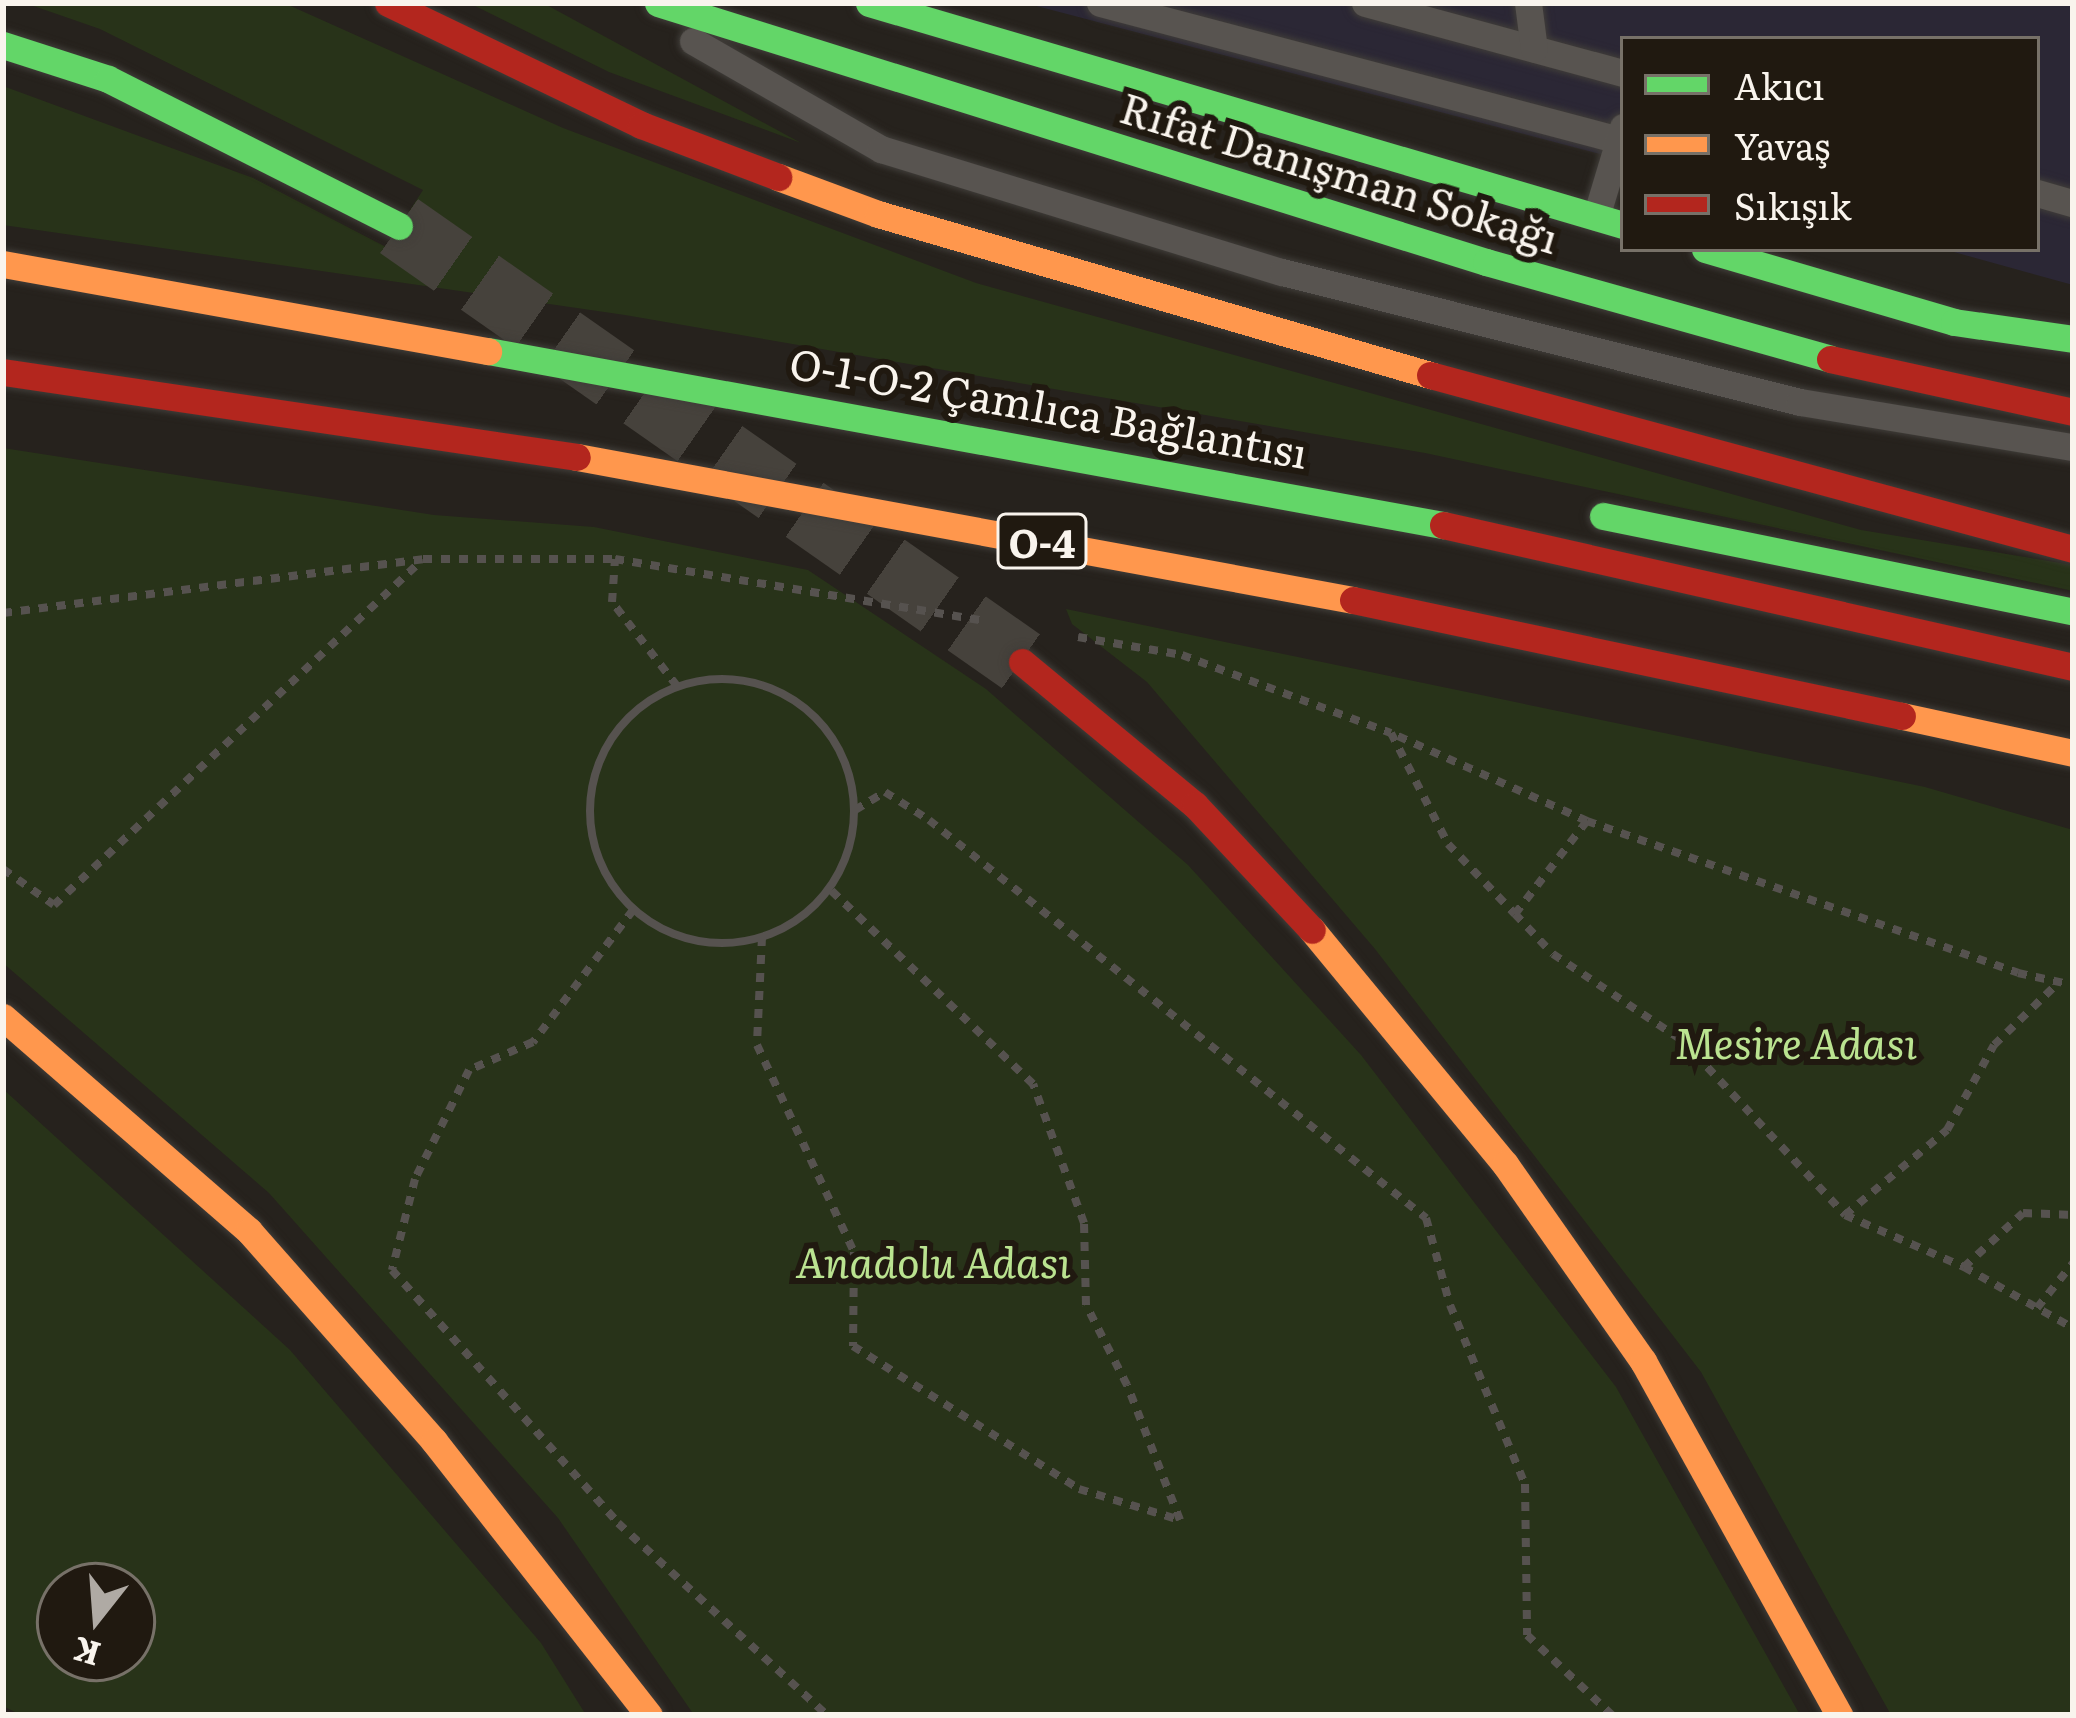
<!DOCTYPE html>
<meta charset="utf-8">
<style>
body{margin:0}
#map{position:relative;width:2076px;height:1718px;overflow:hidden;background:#26221d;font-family:Literata,serif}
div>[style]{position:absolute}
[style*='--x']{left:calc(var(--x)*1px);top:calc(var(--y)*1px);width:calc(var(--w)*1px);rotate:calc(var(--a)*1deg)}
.commercial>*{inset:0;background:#2b2735}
.green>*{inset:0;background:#283319}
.highway-tunnel>*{height:66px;margin-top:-33px;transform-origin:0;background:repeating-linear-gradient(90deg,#46423c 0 66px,transparent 0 99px)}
.path>*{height:8px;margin-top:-4px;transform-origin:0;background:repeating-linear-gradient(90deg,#56524f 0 9px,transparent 0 18px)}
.path>.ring{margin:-4px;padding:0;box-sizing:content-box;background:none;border:8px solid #56524f;border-radius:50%}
.roads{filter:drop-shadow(0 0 3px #403d39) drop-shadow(0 0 3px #403d39)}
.lane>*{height:27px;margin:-13.5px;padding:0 13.5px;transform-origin:13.5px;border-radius:13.5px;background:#585450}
.fast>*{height:27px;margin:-13.5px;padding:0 13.5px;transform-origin:13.5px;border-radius:13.5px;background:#63d668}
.slow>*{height:27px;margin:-13.5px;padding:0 13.5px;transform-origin:13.5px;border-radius:13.5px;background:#ff974d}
.jam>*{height:27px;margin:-13.5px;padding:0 13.5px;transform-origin:13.5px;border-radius:13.5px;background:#b3261e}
span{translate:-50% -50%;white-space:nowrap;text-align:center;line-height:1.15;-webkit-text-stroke:12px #201910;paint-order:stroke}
.shield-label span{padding:3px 9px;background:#201910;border:3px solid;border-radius:9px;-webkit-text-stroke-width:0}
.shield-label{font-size:39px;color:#f9f4ed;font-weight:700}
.street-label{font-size:42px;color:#f9f4ed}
.park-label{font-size:42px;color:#bae390;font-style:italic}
.frame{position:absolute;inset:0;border:6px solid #f9f4ed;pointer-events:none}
.legend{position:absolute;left:1620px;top:36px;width:420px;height:216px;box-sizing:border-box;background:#201910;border:3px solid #777168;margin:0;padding:15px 21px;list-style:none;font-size:36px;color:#f9f4ed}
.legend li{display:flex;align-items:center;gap:24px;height:60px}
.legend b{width:60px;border:3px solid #777168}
.north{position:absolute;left:36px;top:1562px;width:120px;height:120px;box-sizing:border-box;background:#201910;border:3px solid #777168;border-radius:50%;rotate:197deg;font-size:33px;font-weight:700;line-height:48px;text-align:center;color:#f9f4ed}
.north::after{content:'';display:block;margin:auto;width:42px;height:54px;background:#afaaa4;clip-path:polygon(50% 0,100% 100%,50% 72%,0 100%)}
</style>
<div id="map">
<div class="commercial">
<i style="clip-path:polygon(1025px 3px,2073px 3px,2073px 285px,1943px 249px,2037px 249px,2037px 39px,1623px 39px,1623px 160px)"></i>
</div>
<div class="green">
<i style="clip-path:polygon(25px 3px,284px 3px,563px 128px,976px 283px,1861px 530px,2073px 565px,2073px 591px,1425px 453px,625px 315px,3px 225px,3px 86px,253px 178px,386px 247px,423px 190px,100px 29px)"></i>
<i style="clip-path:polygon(469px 3px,543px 3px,801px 143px,609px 72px)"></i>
<i style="clip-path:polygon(3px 448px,434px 515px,594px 527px,808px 570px,986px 689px,1188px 865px,1361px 1055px,1616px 1387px,1800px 1715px,694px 1715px,558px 1518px,269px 1193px,3px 963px)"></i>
<i style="clip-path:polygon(1066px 609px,1925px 787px,2073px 830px,2073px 1715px,1891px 1715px,1701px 1372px,1375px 949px,1147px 682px,1072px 624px)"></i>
<i style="clip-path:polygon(evenodd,3px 1089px,290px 1350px,541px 1643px,586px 1715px,21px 1715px,3px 1706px,3px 1089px,132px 1586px,132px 1658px,60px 1658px,60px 1586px,132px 1586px)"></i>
</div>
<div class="highway-tunnel">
<i style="--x:399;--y:226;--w:760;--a:34.99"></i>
</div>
<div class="path">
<i style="--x:3;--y:613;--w:423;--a:-7.3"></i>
<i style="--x:423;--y:559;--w:192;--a:0"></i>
<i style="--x:1078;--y:637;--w:106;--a:9.8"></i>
<i style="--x:1182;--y:655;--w:223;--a:20.5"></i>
<i class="ring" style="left:590px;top:679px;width:256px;height:256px"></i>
<i style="--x:677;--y:686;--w:106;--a:-127.7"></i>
<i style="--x:612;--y:602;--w:43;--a:-86"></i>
<i style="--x:615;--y:559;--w:377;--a:9.5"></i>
<i style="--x:855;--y:810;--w:35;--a:-31"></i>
<i style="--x:885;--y:792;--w:52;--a:32.5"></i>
<i style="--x:929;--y:820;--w:637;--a:38.69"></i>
<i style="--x:1426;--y:1218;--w:90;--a:74.6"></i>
<i style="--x:1450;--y:1305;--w:194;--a:67.3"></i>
<i style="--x:1525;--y:1484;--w:151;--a:89.2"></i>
<i style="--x:1527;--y:1635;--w:117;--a:43.3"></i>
<i style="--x:1587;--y:821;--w:457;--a:19.4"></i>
<i style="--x:2018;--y:973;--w:56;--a:12.3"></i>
<i style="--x:3;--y:869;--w:62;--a:35.2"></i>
<i style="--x:54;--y:905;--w:504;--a:-43.15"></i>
<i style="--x:633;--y:910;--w:166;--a:127.1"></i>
<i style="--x:533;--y:1042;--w:70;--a:156.4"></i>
<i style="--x:469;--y:1070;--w:122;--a:116.4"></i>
<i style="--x:415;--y:1179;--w:94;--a:104.2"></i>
<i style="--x:392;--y:1270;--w:339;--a:48.2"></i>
<i style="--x:618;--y:1523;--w:284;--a:42.6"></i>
<i style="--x:1515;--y:914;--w:118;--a:-52.3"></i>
<i style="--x:1587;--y:821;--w:215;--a:-155.8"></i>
<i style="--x:1391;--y:733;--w:125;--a:62.8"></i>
<i style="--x:1448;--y:844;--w:97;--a:46.3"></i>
<i style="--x:1515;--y:914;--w:55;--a:46.5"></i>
<i style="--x:1553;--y:954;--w:156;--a:33.8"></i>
<i style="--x:1683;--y:1041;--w:238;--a:47"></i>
<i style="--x:1845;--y:1215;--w:130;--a:23.6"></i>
<i style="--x:1964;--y:1267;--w:125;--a:29.2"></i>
<i style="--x:762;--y:937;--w:108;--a:92.7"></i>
<i style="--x:757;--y:1045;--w:229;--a:64.9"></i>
<i style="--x:854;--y:1252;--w:94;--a:90.6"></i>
<i style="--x:853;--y:1346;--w:267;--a:32.3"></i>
<i style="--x:1079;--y:1489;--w:106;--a:17.1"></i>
<i style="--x:1180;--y:1520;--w:145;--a:-111.4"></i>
<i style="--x:1127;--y:1385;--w:90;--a:-117.1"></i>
<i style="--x:1086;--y:1305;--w:82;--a:-91.4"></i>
<i style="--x:1084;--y:1223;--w:148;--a:-110.1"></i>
<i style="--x:1033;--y:1084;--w:281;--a:-136.2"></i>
<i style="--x:1845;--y:1215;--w:133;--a:-39.8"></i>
<i style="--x:1947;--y:1130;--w:97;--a:-61.1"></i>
<i style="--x:1994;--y:1045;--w:89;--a:-44.1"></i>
<i style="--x:1964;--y:1267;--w:80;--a:-42.5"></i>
<i style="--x:2023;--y:1213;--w:50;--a:2.3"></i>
<i style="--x:2037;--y:1308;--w:58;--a:-51.3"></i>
</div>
<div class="roads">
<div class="lane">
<i style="--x:1100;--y:3;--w:537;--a:14.79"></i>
<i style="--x:1365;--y:3;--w:267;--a:15.2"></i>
<i style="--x:1528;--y:3;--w:46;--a:82.6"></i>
<i style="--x:693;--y:41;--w:217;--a:29.9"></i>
<i style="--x:881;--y:149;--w:419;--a:17.1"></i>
<i style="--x:1282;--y:272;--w:534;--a:14.09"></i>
<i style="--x:1800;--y:402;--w:277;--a:9.4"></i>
<i style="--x:2037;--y:193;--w:37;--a:16"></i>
<i style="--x:1596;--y:217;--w:94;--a:-73.3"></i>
</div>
<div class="fast">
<i style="--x:658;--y:3;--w:868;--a:17.37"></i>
<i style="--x:1486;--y:262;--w:357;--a:15.7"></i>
<i style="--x:869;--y:3;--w:786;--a:16.41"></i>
<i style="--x:3;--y:45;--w:110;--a:17.9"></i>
<i style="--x:108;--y:79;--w:326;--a:26.8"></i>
<i style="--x:1705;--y:249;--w:259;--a:16.3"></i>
<i style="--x:1954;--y:322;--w:120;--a:8.1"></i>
<i style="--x:488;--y:351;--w:971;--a:10.33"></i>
<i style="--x:1603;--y:516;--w:480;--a:11.5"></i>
</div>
<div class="slow">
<i style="--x:778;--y:177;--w:107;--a:20.3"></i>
<i style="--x:878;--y:214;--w:575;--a:16.26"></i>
<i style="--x:3;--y:264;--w:493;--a:10.2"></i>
<i style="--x:577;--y:457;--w:789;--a:10.44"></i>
<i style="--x:1902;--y:716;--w:175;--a:12.2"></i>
<i style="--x:1312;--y:930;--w:303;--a:50.5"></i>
<i style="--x:1505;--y:1164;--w:241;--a:55"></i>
<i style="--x:1643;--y:1361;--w:405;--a:61"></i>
<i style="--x:3;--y:1017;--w:326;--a:41"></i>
<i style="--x:249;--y:1231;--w:280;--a:48.6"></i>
<i style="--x:434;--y:1441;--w:348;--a:51.9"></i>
</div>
<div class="jam">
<i style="--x:388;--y:3;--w:281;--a:25.7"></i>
<i style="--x:641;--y:125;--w:147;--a:20.8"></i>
<i style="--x:1830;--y:359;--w:249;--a:12.3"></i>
<i style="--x:3;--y:372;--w:580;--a:8.42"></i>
<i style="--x:1430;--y:375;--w:666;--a:15.14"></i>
<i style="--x:1443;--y:525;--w:646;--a:12.7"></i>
<i style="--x:1353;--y:600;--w:561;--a:11.93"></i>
<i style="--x:1022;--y:662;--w:224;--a:39.6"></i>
<i style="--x:1195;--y:805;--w:171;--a:46.9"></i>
</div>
</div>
<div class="shield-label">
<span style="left:1042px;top:541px">O-4</span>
</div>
<div class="street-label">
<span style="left:1340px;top:171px;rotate:17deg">Rıfat Danışman Sokağı</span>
<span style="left:1049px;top:406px;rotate:10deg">O-1-O-2 Çamlıca Bağlantısı</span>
</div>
<div class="park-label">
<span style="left:1796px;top:1041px">Mesire Adası</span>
<span style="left:933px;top:1260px">Anadolu Adası</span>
</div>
<div class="frame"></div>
<ul class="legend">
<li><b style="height:15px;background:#63d668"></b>Akıcı</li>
<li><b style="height:15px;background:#ff974d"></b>Yavaş</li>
<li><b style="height:15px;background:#b3261e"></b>Sıkışık</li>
</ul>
<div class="north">K</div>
</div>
